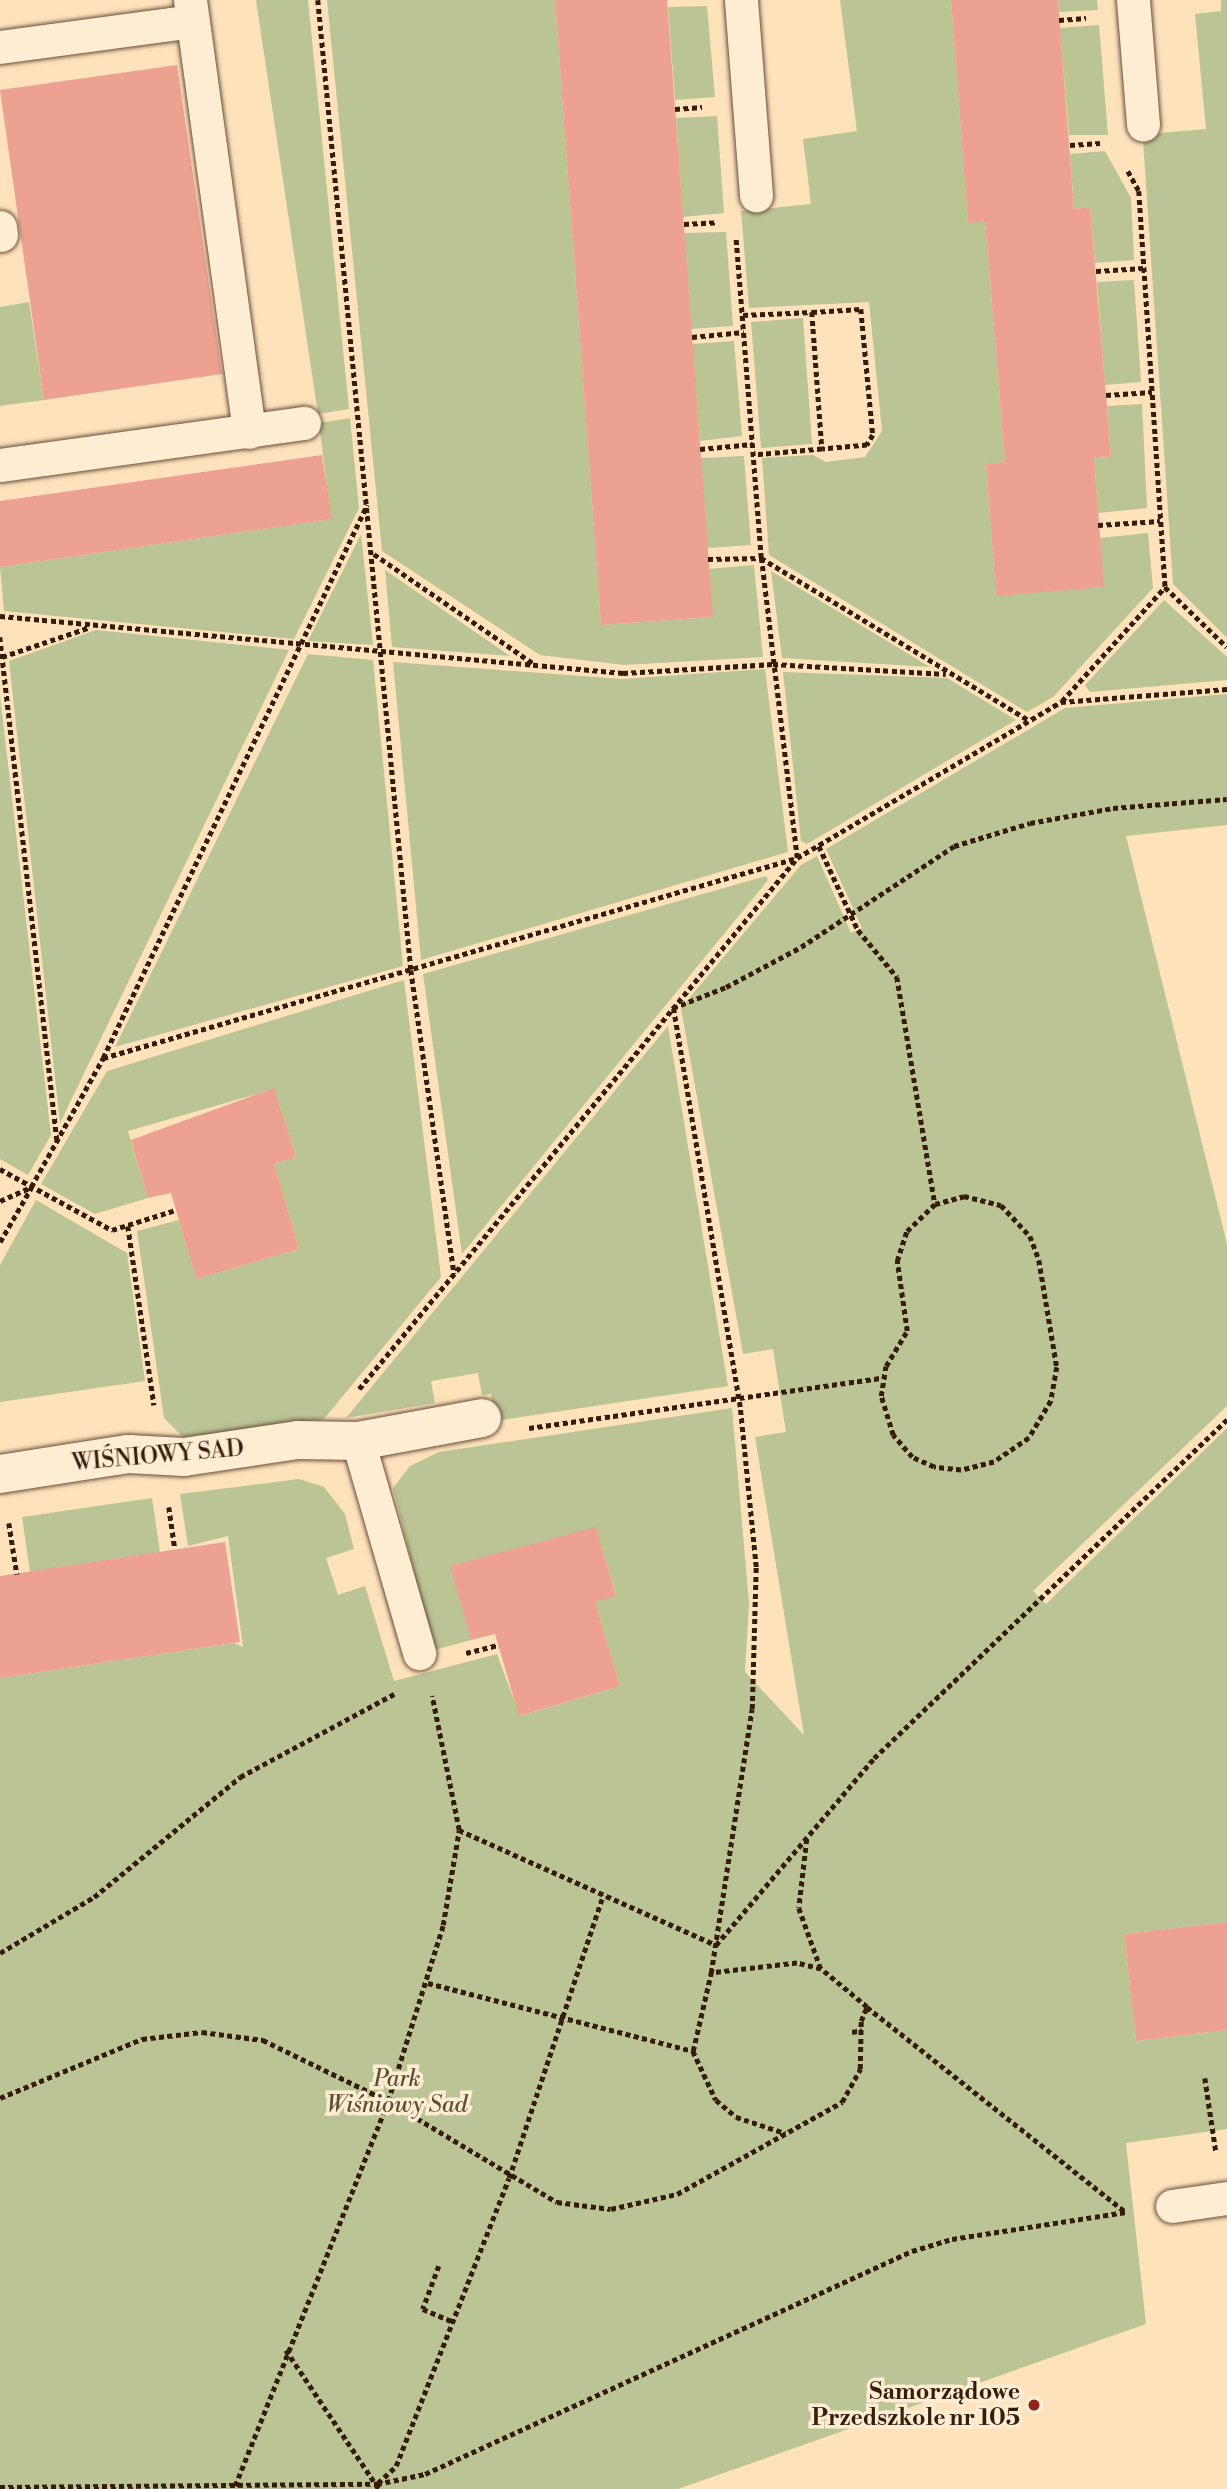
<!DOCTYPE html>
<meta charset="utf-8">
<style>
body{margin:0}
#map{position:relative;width:1227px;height:2489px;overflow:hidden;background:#fde2bc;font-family:"Libre Bodoni",serif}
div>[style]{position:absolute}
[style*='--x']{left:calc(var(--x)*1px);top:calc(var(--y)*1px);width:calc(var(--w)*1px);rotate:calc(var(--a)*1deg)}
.green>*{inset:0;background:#bac494}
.building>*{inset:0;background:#eda191}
.path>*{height:4.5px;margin-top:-2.25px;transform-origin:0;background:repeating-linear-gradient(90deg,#361c0b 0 5px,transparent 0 8.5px)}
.roads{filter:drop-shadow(0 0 2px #684e37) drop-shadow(0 0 2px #684e37)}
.service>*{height:33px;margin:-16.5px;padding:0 16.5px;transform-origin:16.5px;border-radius:16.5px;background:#feecd3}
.minor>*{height:38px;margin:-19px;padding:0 19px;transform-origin:19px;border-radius:19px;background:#feecd3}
.dots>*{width:19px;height:19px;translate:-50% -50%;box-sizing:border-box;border:4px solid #feecd3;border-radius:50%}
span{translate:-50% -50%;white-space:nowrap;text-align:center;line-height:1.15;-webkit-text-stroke:7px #feecd3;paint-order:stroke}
.street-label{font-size:23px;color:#361c0b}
.park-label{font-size:23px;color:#5e4e34;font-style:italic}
.poi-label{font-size:23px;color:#361c0b;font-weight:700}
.right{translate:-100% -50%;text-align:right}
</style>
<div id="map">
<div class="green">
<i style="clip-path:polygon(256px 0,308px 0,349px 409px,318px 414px)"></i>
<i style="clip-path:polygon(327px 0,555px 0,601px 625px,712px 617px,709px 569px,754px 565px,763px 657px,624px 665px,540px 655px,382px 551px)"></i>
<i style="clip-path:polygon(840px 0,951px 0,968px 222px,985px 221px,1005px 462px,986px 465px,996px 595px,1103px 587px,1100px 538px,1148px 533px,1153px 588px,1053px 697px,1027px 712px,769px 555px,762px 458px,813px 455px,826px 462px,865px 457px,882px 431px,869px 302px,749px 308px,741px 211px,811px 204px,803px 139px,857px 131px)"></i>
<i style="clip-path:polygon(1058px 0,1097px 0,1098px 10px,1059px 12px)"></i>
<i style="clip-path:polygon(1221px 0,1227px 0,1227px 638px,1173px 584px,1143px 141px,1160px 133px,1206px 129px,1195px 14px,1221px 11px)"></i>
<i style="clip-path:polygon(707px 6px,715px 97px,675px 100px,668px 7px)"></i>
<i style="clip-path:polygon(1099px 25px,1108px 135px,1069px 135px,1060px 28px)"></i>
<i style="clip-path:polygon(717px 116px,724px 213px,683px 217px,676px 118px)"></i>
<i style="clip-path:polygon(1105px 151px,1131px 198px,1134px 260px,1095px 263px,1090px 207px,1074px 209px,1070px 154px)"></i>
<i style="clip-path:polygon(726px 232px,733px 326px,691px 329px,684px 233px)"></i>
<i style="clip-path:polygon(1134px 280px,1141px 382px,1105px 385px,1097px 282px)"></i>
<i style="clip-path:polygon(29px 302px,44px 400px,0 406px,0 307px)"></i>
<i style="clip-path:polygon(803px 318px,812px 444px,761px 448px,751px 322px)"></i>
<i style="clip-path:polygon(734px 341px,742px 436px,700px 441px,692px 344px)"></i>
<i style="clip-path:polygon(1142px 404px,1147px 508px,1098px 513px,1094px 458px,1111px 457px,1107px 406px)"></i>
<i style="clip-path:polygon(350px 418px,359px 508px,294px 639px,4px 611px,0 567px,331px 519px,319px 423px)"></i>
<i style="clip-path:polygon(744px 456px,751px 545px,707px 548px,701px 458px)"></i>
<i style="clip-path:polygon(361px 534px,373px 645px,308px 641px)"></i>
<i style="clip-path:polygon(385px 570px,510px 656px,392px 647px)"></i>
<i style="clip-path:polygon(771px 571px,930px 667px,782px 658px)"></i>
<i style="clip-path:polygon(1164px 600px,1227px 657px,1227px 680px,1090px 692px,1085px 685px)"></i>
<i style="clip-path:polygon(96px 630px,289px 650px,60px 1123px,9px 661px)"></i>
<i style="clip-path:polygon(308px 654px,373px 660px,403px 966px,115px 1047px)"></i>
<i style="clip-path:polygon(393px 662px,622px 679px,765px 669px,788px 852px,421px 960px)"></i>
<i style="clip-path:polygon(783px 672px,947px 678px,1016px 720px,807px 844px,801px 841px)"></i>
<i style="clip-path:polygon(1227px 694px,1227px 825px,1126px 836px,1227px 1244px,1227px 1406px,1033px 1591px,1046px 1604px,1227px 1428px,1227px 1922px,1124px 1934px,1136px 2041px,1227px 2030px,1227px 2129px,1126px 2143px,1146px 2324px,678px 2489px,0 2489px,0 1678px,234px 1643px,243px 1647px,228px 1536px,188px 1546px,180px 1494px,299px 1479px,324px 1487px,345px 1514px,354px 1549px,326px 1558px,338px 1595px,365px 1586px,394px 1681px,497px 1654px,520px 1716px,620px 1686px,595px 1602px,616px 1595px,596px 1528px,451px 1566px,471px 1640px,434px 1650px,393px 1488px,410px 1466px,439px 1452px,732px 1408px,749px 1603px,745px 1672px,804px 1735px,755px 1437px,786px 1432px,773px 1349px,743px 1354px,681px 1008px,801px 865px,817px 856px,851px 933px,862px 928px,826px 849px,1065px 708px)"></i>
<i style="clip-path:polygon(0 695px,51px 1135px,28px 1175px,0 1159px)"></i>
<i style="clip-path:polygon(766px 876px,768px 880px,462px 1254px,423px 974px)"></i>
<i style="clip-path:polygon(404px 980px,441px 1277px,324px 1419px,187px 1441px,164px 1418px,137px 1231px,179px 1220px,196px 1279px,299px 1249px,274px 1164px,296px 1157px,274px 1089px,128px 1131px,148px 1198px,95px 1214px,41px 1184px,107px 1071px)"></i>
<i style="clip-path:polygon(668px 1026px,728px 1386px,495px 1421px,491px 1394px,482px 1395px,478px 1373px,431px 1381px,435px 1403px,346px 1418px)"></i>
<i style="clip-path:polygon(36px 1200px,127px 1253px,145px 1381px,0 1402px,0 1265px)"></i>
<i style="clip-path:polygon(152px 1498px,160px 1552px,30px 1572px,22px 1517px)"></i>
</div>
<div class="building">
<i style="clip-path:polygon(555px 0,667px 0,713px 617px,601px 625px)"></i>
<i style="clip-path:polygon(951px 0,1058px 0,1074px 209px,1090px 207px,1106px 395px,1111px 457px,1094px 458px,1104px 587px,996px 596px,986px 464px,1005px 462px,985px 221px,968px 223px)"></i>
<i style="clip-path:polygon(177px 65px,222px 374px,44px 400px,0 90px)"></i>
<i style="clip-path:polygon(322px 455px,332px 519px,0 567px,0 501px)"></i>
<i style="clip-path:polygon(274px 1088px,296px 1157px,274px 1164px,299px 1249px,196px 1279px,171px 1193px,148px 1198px,131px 1140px)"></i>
<i style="clip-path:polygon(596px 1527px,616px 1596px,595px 1602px,620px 1686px,519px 1716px,495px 1634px,471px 1640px,450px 1566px)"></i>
<i style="clip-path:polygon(225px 1542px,240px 1642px,0 1678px,0 1576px)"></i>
<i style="clip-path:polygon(1227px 1922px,1227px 2030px,1136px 2041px,1124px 1934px)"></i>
</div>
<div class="path">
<i style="--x:318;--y:0;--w:974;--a:84.52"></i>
<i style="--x:411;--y:970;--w:307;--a:81.9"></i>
<i style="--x:1059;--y:20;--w:27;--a:-4"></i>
<i style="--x:675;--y:109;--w:27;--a:-4"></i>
<i style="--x:1070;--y:145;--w:30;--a:-4"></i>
<i style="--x:1128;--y:171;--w:23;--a:61"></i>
<i style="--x:1139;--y:191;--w:397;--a:86.2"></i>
<i style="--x:1165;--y:587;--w:86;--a:44.1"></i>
<i style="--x:684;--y:224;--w:34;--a:-3"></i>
<i style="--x:1096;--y:271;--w:48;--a:-3.6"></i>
<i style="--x:812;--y:312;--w:49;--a:-3.5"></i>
<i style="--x:861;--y:309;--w:127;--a:84.6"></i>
<i style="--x:873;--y:435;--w:12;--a:121"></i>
<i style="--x:867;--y:445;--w:45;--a:174.9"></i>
<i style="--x:743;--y:315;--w:69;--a:-2.5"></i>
<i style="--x:812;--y:312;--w:137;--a:85.8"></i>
<i style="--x:822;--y:449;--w:68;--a:175"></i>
<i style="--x:692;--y:337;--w:52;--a:-5.5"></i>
<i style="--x:1106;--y:395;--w:46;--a:-3.7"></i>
<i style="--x:700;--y:449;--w:53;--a:-5.4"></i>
<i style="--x:1098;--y:525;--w:62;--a:-3.7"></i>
<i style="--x:374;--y:554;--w:194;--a:34.5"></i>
<i style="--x:708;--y:559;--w:53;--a:-1.1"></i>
<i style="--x:761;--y:558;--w:313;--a:31.2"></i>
<i style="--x:0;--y:616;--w:626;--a:5.23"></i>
<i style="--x:623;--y:673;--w:150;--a:-3.4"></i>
<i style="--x:773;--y:664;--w:173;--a:3.3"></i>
<i style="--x:0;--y:637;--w:506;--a:83.53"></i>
<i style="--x:2;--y:657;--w:93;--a:-18.8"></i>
<i style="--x:1062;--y:701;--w:154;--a:-47.9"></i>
<i style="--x:819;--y:846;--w:93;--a:65.1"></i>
<i style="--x:858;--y:930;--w:61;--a:50.3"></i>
<i style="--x:897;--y:977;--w:230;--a:80.5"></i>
<i style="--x:103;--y:1058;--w:722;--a:-16.08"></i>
<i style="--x:797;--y:858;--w:302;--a:-96.8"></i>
<i style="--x:761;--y:558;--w:321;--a:-94.5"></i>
<i style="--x:0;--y:1169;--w:128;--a:28.6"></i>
<i style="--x:112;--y:1230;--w:67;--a:-17.4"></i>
<i style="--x:964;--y:1196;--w:38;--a:14"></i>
<i style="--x:1001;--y:1205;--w:42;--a:46.9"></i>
<i style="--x:1030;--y:1236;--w:26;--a:69"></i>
<i style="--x:1039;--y:1260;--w:109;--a:80.5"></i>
<i style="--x:1057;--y:1367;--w:35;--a:100"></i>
<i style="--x:1051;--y:1401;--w:43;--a:120.7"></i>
<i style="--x:1029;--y:1438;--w:42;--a:145.6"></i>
<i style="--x:994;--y:1462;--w:34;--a:166"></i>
<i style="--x:961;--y:1470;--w:27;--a:-174"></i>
<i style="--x:934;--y:1467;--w:24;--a:-156"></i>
<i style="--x:912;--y:1457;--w:29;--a:-131"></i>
<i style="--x:893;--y:1435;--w:41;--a:-107.1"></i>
<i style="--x:881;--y:1396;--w:30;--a:-81"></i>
<i style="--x:886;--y:1366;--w:41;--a:-59"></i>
<i style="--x:907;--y:1331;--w:71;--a:-98.1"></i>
<i style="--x:897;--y:1261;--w:32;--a:-72"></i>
<i style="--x:907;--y:1231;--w:39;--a:-44"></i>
<i style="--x:935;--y:1204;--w:30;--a:-15"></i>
<i style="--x:0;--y:1201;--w:34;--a:-24"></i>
<i style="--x:31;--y:1187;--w:148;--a:-60.8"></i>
<i style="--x:103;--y:1058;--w:613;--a:-64.48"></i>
<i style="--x:128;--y:1226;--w:181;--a:81.7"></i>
<i style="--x:0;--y:1242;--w:62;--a:-60.1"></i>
<i style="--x:359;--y:1389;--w:688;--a:-50.48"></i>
<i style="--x:797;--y:858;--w:307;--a:-30.6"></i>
<i style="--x:1061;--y:702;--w:167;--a:-4.5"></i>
<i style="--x:529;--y:1428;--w:357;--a:-8.1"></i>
<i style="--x:169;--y:1507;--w:42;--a:81.9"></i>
<i style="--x:9;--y:1523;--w:52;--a:81.1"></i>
<i style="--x:466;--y:1653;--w:34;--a:-14"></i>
<i style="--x:459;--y:1830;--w:282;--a:24.1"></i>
<i style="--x:716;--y:1945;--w:245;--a:-49.8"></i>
<i style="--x:874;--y:1758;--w:489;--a:-43.8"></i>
<i style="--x:807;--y:1839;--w:69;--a:96.6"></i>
<i style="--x:799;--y:1908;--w:65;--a:70.2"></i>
<i style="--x:0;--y:1953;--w:109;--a:-30.8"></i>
<i style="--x:94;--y:1897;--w:189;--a:-39.4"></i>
<i style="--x:240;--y:1777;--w:177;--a:-28.3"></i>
<i style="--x:428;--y:1983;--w:274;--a:14.4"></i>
<i style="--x:693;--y:2051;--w:80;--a:-77"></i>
<i style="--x:867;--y:2007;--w:328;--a:38.4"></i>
<i style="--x:852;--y:2032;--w:10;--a:-11"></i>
<i style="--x:693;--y:2051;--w:54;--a:64.9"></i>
<i style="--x:716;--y:2100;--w:26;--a:40"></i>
<i style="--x:736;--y:2117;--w:52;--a:18.1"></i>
<i style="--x:1205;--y:2078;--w:75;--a:81.5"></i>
<i style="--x:0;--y:2098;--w:154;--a:-22.6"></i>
<i style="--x:142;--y:2039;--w:60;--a:-6.7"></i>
<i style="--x:202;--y:2032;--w:62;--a:7.5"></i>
<i style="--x:263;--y:2040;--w:139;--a:26"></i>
<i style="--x:388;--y:2101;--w:197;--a:30.9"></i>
<i style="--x:557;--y:2202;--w:54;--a:7.4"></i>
<i style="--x:611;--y:2209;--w:68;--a:-12.8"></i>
<i style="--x:677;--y:2194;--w:189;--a:-29.1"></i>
<i style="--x:842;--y:2102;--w:38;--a:-61"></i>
<i style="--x:860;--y:2069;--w:48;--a:-88.8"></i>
<i style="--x:861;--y:2021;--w:15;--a:-67"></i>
<i style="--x:867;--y:2007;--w:60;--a:-140.4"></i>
<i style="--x:821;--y:1969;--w:25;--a:-166"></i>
<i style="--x:797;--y:1963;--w:87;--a:173.4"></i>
<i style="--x:711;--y:1973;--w:267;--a:-81.2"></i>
<i style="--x:752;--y:1709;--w:142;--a:-88.4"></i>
<i style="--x:756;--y:1567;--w:161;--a:-95.7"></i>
<i style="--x:740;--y:1407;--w:405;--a:-99.5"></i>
<i style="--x:673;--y:1008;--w:57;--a:-21.6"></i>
<i style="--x:726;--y:987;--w:85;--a:-28.1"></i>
<i style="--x:801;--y:947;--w:183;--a:-33.4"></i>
<i style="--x:954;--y:846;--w:79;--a:-16.8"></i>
<i style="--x:1030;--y:823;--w:84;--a:-10.2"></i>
<i style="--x:1113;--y:808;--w:114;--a:-4.5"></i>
<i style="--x:439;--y:2266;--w:46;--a:110.4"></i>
<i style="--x:423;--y:2309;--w:33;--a:23"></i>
<i style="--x:286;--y:2350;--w:167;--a:56.2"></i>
<i style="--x:378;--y:2483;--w:25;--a:-43"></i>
<i style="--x:396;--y:2466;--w:309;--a:-68.6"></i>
<i style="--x:509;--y:2178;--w:298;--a:-71.6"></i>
<i style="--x:235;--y:2486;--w:414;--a:-68.3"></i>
<i style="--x:388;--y:2101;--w:184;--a:-72.6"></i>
<i style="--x:443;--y:1925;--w:96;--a:-80.4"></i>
<i style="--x:459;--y:1830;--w:137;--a:-101.4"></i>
<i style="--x:0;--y:2487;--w:377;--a:-0.5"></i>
<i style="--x:377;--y:2484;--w:49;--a:-11.8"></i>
<i style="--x:425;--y:2474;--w:536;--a:-24.6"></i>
<i style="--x:912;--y:2251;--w:42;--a:-16.7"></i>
<i style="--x:952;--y:2239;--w:176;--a:-8.8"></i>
</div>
<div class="roads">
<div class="service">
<i style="--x:190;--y:0;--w:436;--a:82.2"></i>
<i style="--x:741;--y:0;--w:196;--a:85.6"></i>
<i style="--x:1133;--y:0;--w:125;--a:85.4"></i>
<i style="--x:0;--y:47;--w:194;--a:-7.7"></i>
<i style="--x:0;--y:227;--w:8;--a:83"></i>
<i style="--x:0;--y:465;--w:307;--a:-7.9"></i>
<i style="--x:358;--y:1441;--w:221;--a:73.9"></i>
<i style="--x:1172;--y:2206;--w:56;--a:-8.3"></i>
</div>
<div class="minor">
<i style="--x:0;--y:1474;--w:130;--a:-8.9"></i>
<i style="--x:128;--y:1454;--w:56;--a:3.1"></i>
<i style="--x:184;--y:1457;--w:115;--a:-8.5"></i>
<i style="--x:298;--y:1440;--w:60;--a:1"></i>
<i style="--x:358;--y:1441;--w:126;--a:-10.5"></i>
</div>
</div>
<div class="dots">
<i style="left:1034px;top:2405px;background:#8f2418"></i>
</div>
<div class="street-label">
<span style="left:158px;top:1456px;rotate:-5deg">WIŚNIOWY SAD</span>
</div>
<div class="park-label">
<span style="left:397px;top:2092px">Park<br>Wiśniowy Sad</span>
</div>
<div class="poi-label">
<span class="right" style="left:1020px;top:2405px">Samorządowe<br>Przedszkole nr 105</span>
</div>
</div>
